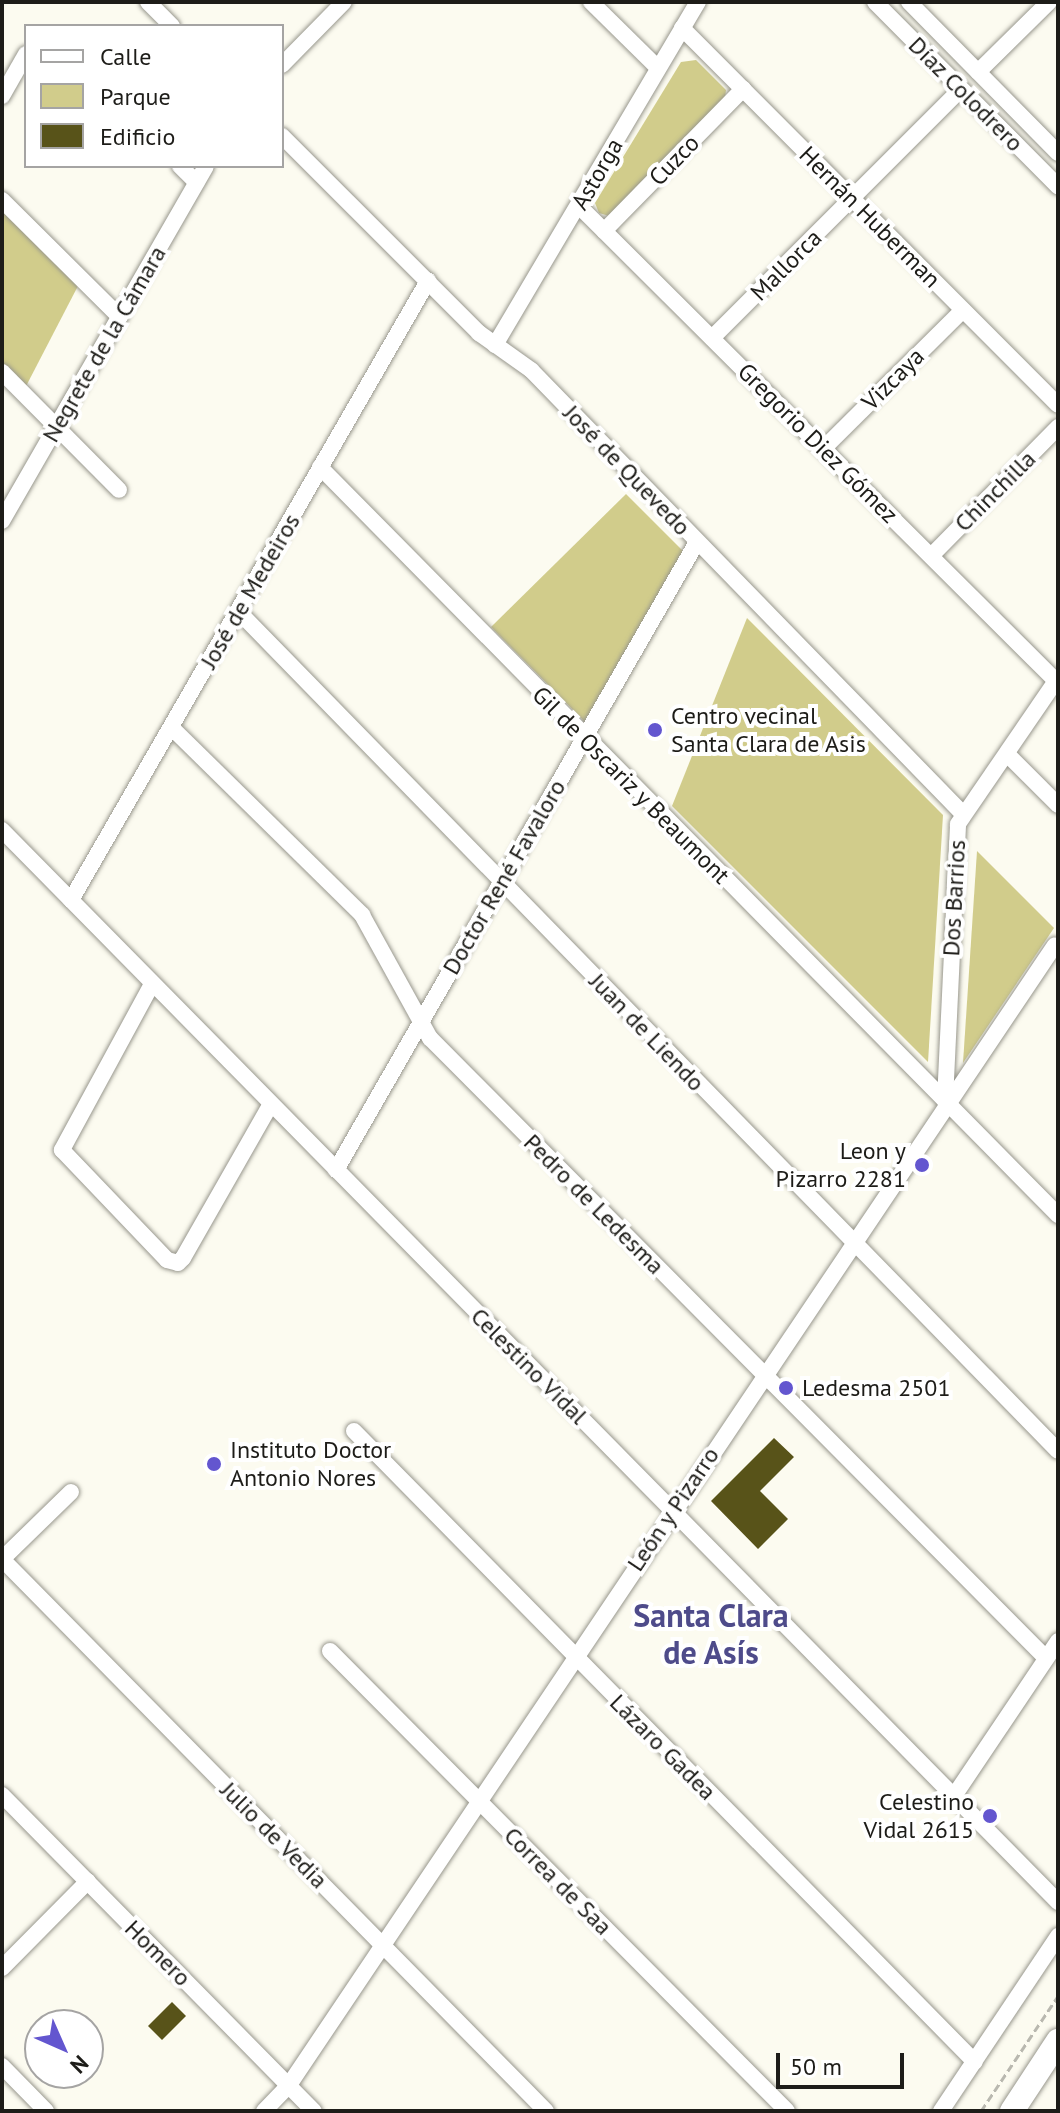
<!DOCTYPE html>
<meta charset="utf-8">
<style>
body{margin:0}
#map{position:relative;width:1060px;height:2113px;overflow:hidden;background:#fcfbf0;font-family:"PT Sans",sans-serif}
div>[style]{position:absolute}
[style*='--x']{left:calc(var(--x)*1px);top:calc(var(--y)*1px);width:calc(var(--w)*1px);rotate:calc(var(--a)*1deg)}
.green>*{inset:0;background:#d1cc8b}
.building>*{inset:0;background:#585319}
.path>*{height:3px;margin-top:-1.5px;transform-origin:0;background:repeating-linear-gradient(90deg,#b9b8af 0 8px,transparent 0 12px)}
.roads{filter:drop-shadow(0 0 2px #98978d) drop-shadow(0 0 2px #98978d)}
.street>*{height:16px;margin:-8px;padding:0 8px;transform-origin:8px;border-radius:8px;background:#fff}
.primary>*{height:24px;margin:-12px;padding:0 12px;transform-origin:12px;border-radius:12px;background:#fff}
.dots>*{width:22px;height:22px;translate:-50% -50%;box-sizing:border-box;border:4px solid #fff;border-radius:50%}
span{translate:-50% -50%;white-space:nowrap;text-align:center;line-height:1.15;-webkit-text-stroke:8px #fff;paint-order:stroke}
.street-label{font-size:24px;color:#1d1c18}
.poi-label{font-size:24px;color:#1d1c18}
.left{translate:0 -50%;text-align:left}
.right{translate:-100% -50%;text-align:right}
.district-label{font-size:32px;color:#4e4b8a;font-weight:700}
.frame{position:absolute;inset:0;border:4px solid #1d1c18;pointer-events:none}
.legend{position:absolute;left:24px;top:24px;width:260px;height:144px;box-sizing:border-box;background:#fff;border:2px solid #a5a4a3;margin:0;padding:10px 14px;list-style:none;font-size:24px;color:#1d1c18}
.legend li{display:flex;align-items:center;gap:16px;height:40px}
.legend b{width:40px;border:2px solid #a5a4a3}
.north{position:absolute;left:24px;top:2009px;width:80px;height:80px;box-sizing:border-box;background:#fff;border:2px solid #a5a4a3;border-radius:50%;rotate:135deg;font-size:22px;font-weight:700;line-height:32px;text-align:center;color:#1d1c18}
.north::after{content:'';display:block;margin:auto;width:28px;height:36px;background:#6356cf;clip-path:polygon(50% 0,100% 100%,50% 72%,0 100%)}
.scale{position:absolute;left:776px;top:2053px;width:128px;height:36px;box-sizing:border-box;border:4px solid #1d1c18;border-top:0;padding-left:10px;font-size:24px;line-height:28px;white-space:nowrap;color:#1d1c18;-webkit-text-stroke:6px #fff;paint-order:stroke}
</style>
<div id="map">
<div class="green">
<i style="clip-path:polygon(696px 60px,726px 90px,725px 98px,609px 216px,599px 213px,595px 203px,681px 62px)"></i>
<i style="clip-path:polygon(2px 208px,79px 284px,23px 392px,2px 372px)"></i>
<i style="clip-path:polygon(626px 494px,686px 554px,586px 723px,491px 627px)"></i>
<i style="clip-path:polygon(747px 618px,943px 815px,928px 1062px,672px 806px)"></i>
<i style="clip-path:polygon(977px 851px,1054px 928px,963px 1063px)"></i>
</div>
<div class="building">
<i style="clip-path:polygon(774px 1438px,794px 1457px,760px 1491px,788px 1519px,758px 1549px,711px 1501px)"></i>
<i style="clip-path:polygon(172px 2002px,186px 2016px,162px 2040px,148px 2026px)"></i>
</div>
<div class="path">
<i style="--x:981;--y:2111;--w:138;--a:-56.2"></i>
</div>
<div class="roads">
<div class="street">
<i style="--x:148;--y:2;--w:34;--a:45"></i>
<i style="--x:591;--y:2;--w:93;--a:44.6"></i>
<i style="--x:875;--y:2;--w:260;--a:45.2"></i>
<i style="--x:909;--y:2;--w:212;--a:45.4"></i>
<i style="--x:682;--y:28;--w:532;--a:45.08"></i>
<i style="--x:282;--y:65;--w:88;--a:-45.5"></i>
<i style="--x:978;--y:72;--w:100;--a:-44.6"></i>
<i style="--x:2;--y:96;--w:48;--a:-60.3"></i>
<i style="--x:282;--y:136;--w:279;--a:45"></i>
<i style="--x:479;--y:333;--w:64;--a:35.4"></i>
<i style="--x:531;--y:370;--w:619;--a:45.78"></i>
<i style="--x:180;--y:166;--w:23;--a:45"></i>
<i style="--x:2;--y:200;--w:166;--a:44.8"></i>
<i style="--x:579;--y:206;--w:673;--a:44.88"></i>
<i style="--x:604;--y:231;--w:199;--a:-45.6"></i>
<i style="--x:712;--y:338;--w:352;--a:-45"></i>
<i style="--x:495;--y:345;--w:399;--a:-59.4"></i>
<i style="--x:2;--y:372;--w:166;--a:45.2"></i>
<i style="--x:823;--y:449;--w:197;--a:-44.8"></i>
<i style="--x:320;--y:467;--w:1051;--a:45.39"></i>
<i style="--x:2;--y:521;--w:409;--a:-60.1"></i>
<i style="--x:931;--y:556;--w:181;--a:-45.4"></i>
<i style="--x:239;--y:612;--w:1172;--a:45.69"></i>
<i style="--x:172;--y:728;--w:267;--a:44.5"></i>
<i style="--x:362;--y:915;--w:141;--a:61.1"></i>
<i style="--x:430;--y:1038;--w:874;--a:45.19"></i>
<i style="--x:1007;--y:754;--w:72;--a:45"></i>
<i style="--x:2;--y:830;--w:1505;--a:45.43"></i>
<i style="--x:71;--y:900;--w:715;--a:-60.03"></i>
<i style="--x:152;--y:984;--w:189;--a:118.5"></i>
<i style="--x:62;--y:1150;--w:152;--a:46.3"></i>
<i style="--x:167;--y:1260;--w:11;--a:15"></i>
<i style="--x:178;--y:1263;--w:7;--a:-45"></i>
<i style="--x:183;--y:1258;--w:177;--a:-60.3"></i>
<i style="--x:945;--y:1101;--w:277;--a:-87.3"></i>
<i style="--x:958;--y:824;--w:177;--a:-55.6"></i>
<i style="--x:336;--y:1170;--w:724;--a:-60.11"></i>
<i style="--x:354;--y:1431;--w:885;--a:45.46"></i>
<i style="--x:71;--y:1492;--w:96;--a:135.8"></i>
<i style="--x:2;--y:1559;--w:775;--a:45.42"></i>
<i style="--x:330;--y:1651;--w:648;--a:45.19"></i>
<i style="--x:2;--y:1795;--w:444;--a:45.4"></i>
<i style="--x:954;--y:1796;--w:187;--a:-56.1"></i>
<i style="--x:2;--y:1968;--w:122;--a:-45.3"></i>
<i style="--x:2;--y:2066;--w:63;--a:45.6"></i>
<i style="--x:264;--y:2111;--w:36;--a:-46"></i>
<i style="--x:289;--y:2085;--w:1373;--a:-56.1"></i>
<i style="--x:941;--y:2111;--w:211;--a:-56.2"></i>
</div>
<div class="primary">
<i style="--x:1012;--y:2111;--w:84;--a:-56.7"></i>
</div>
</div>
<div class="dots">
<i style="left:655px;top:730px;background:#6356cf"></i>
<i style="left:922px;top:1165px;background:#6356cf"></i>
<i style="left:786px;top:1388px;background:#6356cf"></i>
<i style="left:214px;top:1464px;background:#6356cf"></i>
<i style="left:990px;top:1816px;background:#6356cf"></i>
</div>
<div class="street-label">
<span style="left:966px;top:94px;rotate:45deg">Díaz Colodrero</span>
<span style="left:674px;top:160px;rotate:-46deg">Cuzco</span>
<span style="left:597px;top:174px;rotate:-60deg">Astorga</span>
<span style="left:870px;top:217px;rotate:45deg">Hernán Huberman</span>
<span style="left:786px;top:265px;rotate:-45deg">Mallorca</span>
<span style="left:104px;top:344px;rotate:-60deg">Negrete de la Cámara</span>
<span style="left:893px;top:379px;rotate:-45deg">Vizcaya</span>
<span style="left:818px;top:443px;rotate:45deg">Gregorio Diez Gómez</span>
<span style="left:627px;top:470px;rotate:46deg">José de Quevedo</span>
<span style="left:995px;top:491px;rotate:-45deg">Chinchilla</span>
<span style="left:250px;top:591px;rotate:-60deg">José de Medeiros</span>
<span style="left:631px;top:785px;rotate:45deg">Gil de Oscariz y Beaumont</span>
<span style="left:504px;top:877px;rotate:-60deg">Doctor René Favaloro</span>
<span style="left:954px;top:898px;rotate:-87deg">Dos Barrios</span>
<span style="left:647px;top:1032px;rotate:46deg">Juan de Liendo</span>
<span style="left:594px;top:1204px;rotate:45deg">Pedro de Ledesma</span>
<span style="left:529px;top:1366px;rotate:45deg">Celestino Vidal</span>
<span style="left:673px;top:1509px;rotate:-56deg">León y Pizarro</span>
<span style="left:663px;top:1747px;rotate:45deg">Lázaro Gadea</span>
<span style="left:274px;top:1835px;rotate:45deg">Julio de Vedia</span>
<span style="left:558px;top:1881px;rotate:45deg">Correa de Saa</span>
<span style="left:158px;top:1953px;rotate:45deg">Homero</span>
</div>
<div class="poi-label">
<span class="left" style="left:671px;top:730px">Centro vecinal<br>Santa Clara de Asis</span>
<span class="right" style="left:906px;top:1165px">Leon y<br>Pizarro 2281</span>
<span class="left" style="left:802px;top:1388px">Ledesma 2501</span>
<span class="left" style="left:230px;top:1464px">Instituto Doctor<br>Antonio Nores</span>
<span class="right" style="left:974px;top:1816px">Celestino<br>Vidal 2615</span>
</div>
<div class="district-label">
<span style="left:711px;top:1634px">Santa Clara<br>de Asís</span>
</div>
<div class="frame"></div>
<ul class="legend">
<li><b style="height:10px;background:#fff"></b>Calle</li>
<li><b style="height:22px;background:#d1cc8b"></b>Parque</li>
<li><b style="height:22px;background:#585319"></b>Edificio</li>
</ul>
<div class="north">N</div>
<div class="scale">50 m</div>
</div>
